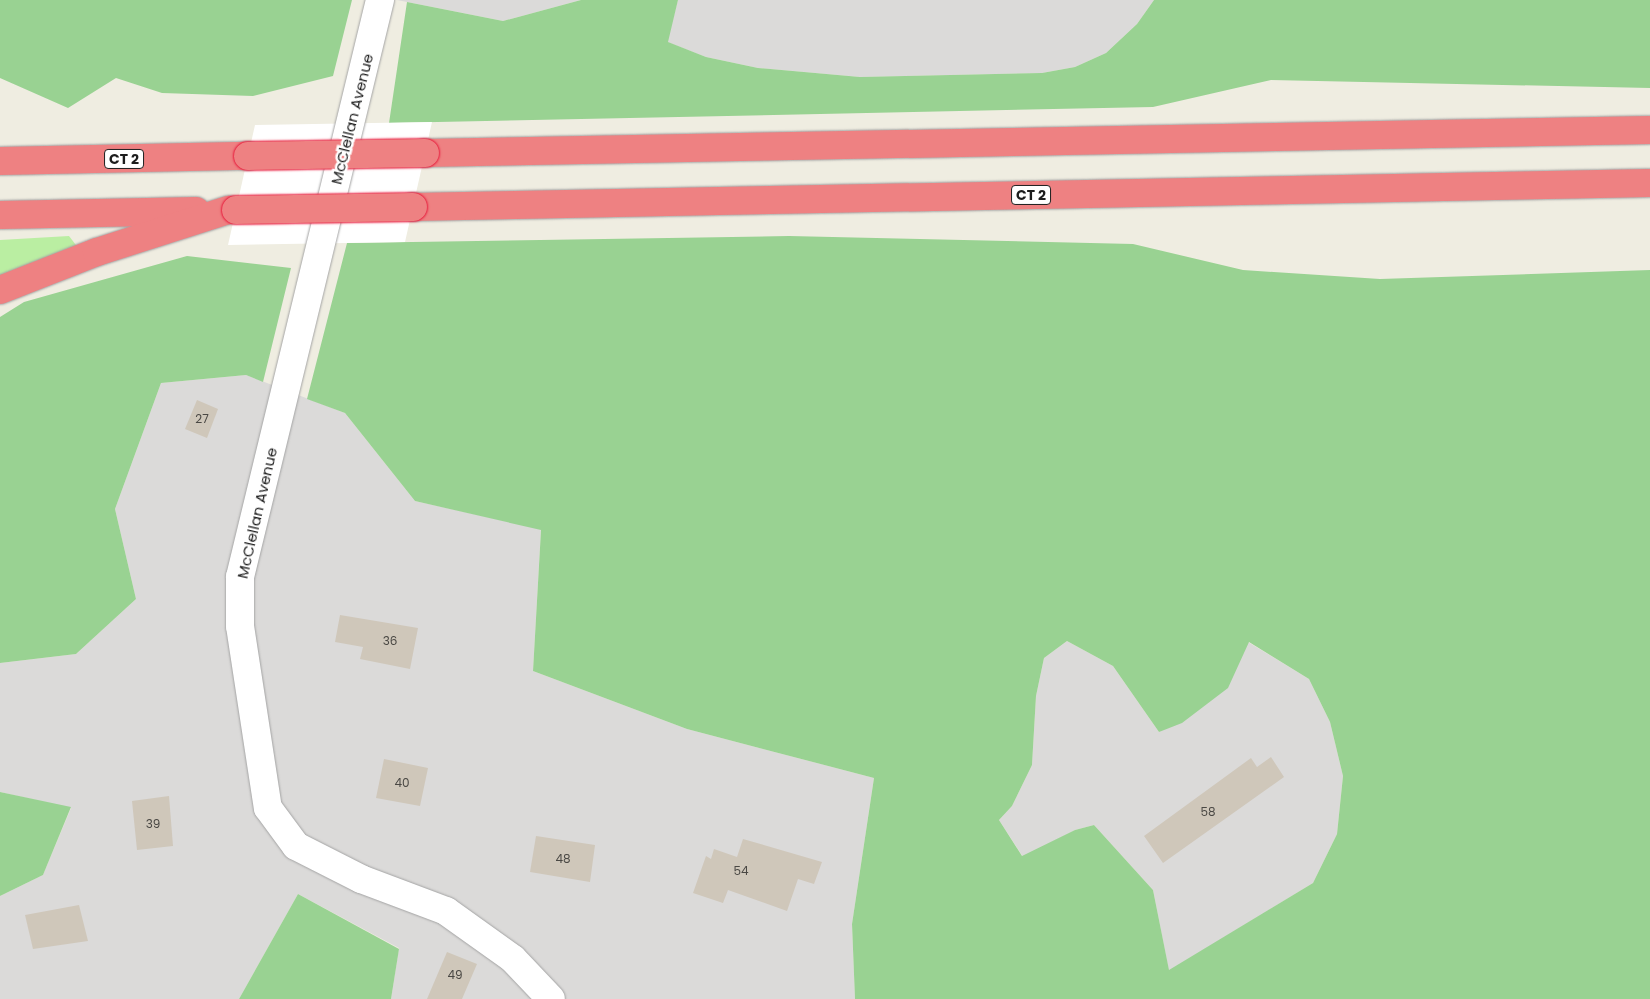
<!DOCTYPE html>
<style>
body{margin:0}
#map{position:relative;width:1650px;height:999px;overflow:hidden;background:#efede1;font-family:Poppins,sans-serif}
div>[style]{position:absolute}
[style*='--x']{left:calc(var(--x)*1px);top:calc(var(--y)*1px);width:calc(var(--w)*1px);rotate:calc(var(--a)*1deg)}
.residential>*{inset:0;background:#dbdad9}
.grass>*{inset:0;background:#baeea2}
.forest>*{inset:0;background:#99d292}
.pier>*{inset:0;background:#fff}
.building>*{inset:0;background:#cfc7ba}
.roads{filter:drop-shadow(0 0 1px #a4a4a4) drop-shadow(0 0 1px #a4a4a4)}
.minor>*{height:28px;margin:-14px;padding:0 14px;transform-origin:14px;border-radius:14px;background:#fff}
.motorway>*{height:28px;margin:-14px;padding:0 14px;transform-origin:14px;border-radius:14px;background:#ee8182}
.bridges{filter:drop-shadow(0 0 1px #e71437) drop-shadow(0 0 1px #e71437)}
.motorway-bridge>*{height:28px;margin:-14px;padding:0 14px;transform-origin:14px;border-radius:14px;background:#ee8182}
span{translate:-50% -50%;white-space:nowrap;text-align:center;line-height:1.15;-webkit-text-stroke:5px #fff;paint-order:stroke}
.number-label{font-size:12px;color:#4a4844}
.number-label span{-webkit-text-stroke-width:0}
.shield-label span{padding:1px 4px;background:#fff;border:1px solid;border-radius:4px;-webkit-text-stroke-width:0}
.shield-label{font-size:14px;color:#1d1d1d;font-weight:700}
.street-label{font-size:15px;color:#1d1d1d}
</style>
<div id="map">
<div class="residential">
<i style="clip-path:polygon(397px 0,581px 0,503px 21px)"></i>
<i style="clip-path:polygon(678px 0,1154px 0,1137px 24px,1106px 53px,1075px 67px,1042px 73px,860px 77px,758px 68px,706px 57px,667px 42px)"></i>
<i style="clip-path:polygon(246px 375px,345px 413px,415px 501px,541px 529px,533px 671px,687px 729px,874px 778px,852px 924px,855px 999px,391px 999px,399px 948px,298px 894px,239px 999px,0 999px,0 896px,43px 875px,71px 808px,0 792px,0 663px,76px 654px,136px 599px,115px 509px,161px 383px)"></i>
<i style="clip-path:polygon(1067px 641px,1113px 666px,1159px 732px,1227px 688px,1248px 642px,1309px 679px,1330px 722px,1343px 776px,1337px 834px,1313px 883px,1169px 971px,1153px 890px,1094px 825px,1075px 830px,1023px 857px,999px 820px,1012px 806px,1032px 765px,1036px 696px,1044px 658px)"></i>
</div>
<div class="grass">
<i style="clip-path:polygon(69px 236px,79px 249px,0 276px,0 240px)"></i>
</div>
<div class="forest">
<i style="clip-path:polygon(0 0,352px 0,333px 76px,253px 96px,162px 93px,116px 78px,68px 108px,0 78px)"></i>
<i style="clip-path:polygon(581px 0,678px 0,668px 42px,706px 57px,758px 68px,860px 77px,1042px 73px,1075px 67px,1106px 53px,1137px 24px,1154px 0,1650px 0,1650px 88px,1271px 80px,1153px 107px,389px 123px,407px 2px,503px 21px)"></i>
<i style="clip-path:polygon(evenodd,789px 236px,1133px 244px,1243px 270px,1380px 279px,1650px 270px,1650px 999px,855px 999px,852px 924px,874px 778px,687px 729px,533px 671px,541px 530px,415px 501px,345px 413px,307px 399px,347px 243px,789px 236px,1067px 641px,1113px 666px,1159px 732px,1182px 723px,1228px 688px,1249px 642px,1309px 679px,1330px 722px,1343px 776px,1337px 834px,1313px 883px,1169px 970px,1153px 890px,1094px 825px,1075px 830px,1022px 856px,999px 820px,1012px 806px,1032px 765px,1036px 696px,1044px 658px,1067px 641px)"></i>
<i style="clip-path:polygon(187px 256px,291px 268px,263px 382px,246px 375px,161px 383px,115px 509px,136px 599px,76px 654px,0 663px,0 317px,24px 302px)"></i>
<i style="clip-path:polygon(0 792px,71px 807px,43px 875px,0 896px)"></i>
<i style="clip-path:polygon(298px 894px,399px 949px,391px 999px,239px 999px)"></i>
</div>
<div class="pier">
<i style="clip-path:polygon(432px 122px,405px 242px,228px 245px,255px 125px)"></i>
</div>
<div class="building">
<i style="clip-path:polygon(197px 400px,218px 409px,207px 438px,185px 429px)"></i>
<i style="clip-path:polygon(340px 615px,418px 628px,410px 669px,360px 659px,363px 647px,335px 642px)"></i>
<i style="clip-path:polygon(1271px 757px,1284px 777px,1163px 863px,1144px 836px,1251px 758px,1257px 767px)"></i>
<i style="clip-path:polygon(384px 759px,428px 768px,420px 806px,376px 798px)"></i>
<i style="clip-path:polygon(169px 796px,173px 846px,137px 850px,132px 801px)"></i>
<i style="clip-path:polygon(536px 836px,595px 845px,590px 882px,530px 872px)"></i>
<i style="clip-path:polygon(743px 839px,822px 862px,814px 884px,798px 879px,787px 911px,728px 890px,723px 903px,693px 893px,706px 856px,711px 859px,714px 849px,737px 857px)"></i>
<i style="clip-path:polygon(79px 905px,88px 941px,33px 949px,25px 915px)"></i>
<i style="clip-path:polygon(447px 952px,477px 964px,462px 999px,427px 999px)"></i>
</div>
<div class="roads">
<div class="minor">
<i style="--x:380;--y:0;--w:594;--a:103.64"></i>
<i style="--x:240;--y:577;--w:49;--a:90"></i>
<i style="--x:240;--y:626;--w:184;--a:81.3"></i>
<i style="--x:268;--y:808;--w:47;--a:53.6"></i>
<i style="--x:296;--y:846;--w:73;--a:26.9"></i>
<i style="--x:361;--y:879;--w:91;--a:20.6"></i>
<i style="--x:446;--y:911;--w:82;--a:35.6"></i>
<i style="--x:513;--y:959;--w:55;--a:46.5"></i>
</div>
<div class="motorway">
<i style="--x:425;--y:153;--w:1225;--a:-1.08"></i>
<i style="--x:0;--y:161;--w:248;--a:-1.2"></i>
<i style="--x:413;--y:207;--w:1237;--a:-1.11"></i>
<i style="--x:0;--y:215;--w:196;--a:-1.2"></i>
<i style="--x:0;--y:290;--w:104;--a:-21.4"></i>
<i style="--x:97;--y:252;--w:138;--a:-17.8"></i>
</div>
</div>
<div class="bridges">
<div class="motorway-bridge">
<i style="--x:248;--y:156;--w:177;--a:-1"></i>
<i style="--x:236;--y:210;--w:177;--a:-1"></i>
</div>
</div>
<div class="number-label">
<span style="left:202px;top:419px">27</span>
<span style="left:390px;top:641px">36</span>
<span style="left:402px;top:783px">40</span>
<span style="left:1208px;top:812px">58</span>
<span style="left:153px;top:824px">39</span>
<span style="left:563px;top:859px">48</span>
<span style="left:741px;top:871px">54</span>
<span style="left:455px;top:975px">49</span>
</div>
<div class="shield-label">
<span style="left:124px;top:159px">CT 2</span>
<span style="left:1031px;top:195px">CT 2</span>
</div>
<div class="street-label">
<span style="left:352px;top:119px;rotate:-76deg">McClellan Avenue</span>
<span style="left:257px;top:513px;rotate:-77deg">McClellan Avenue</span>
</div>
</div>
